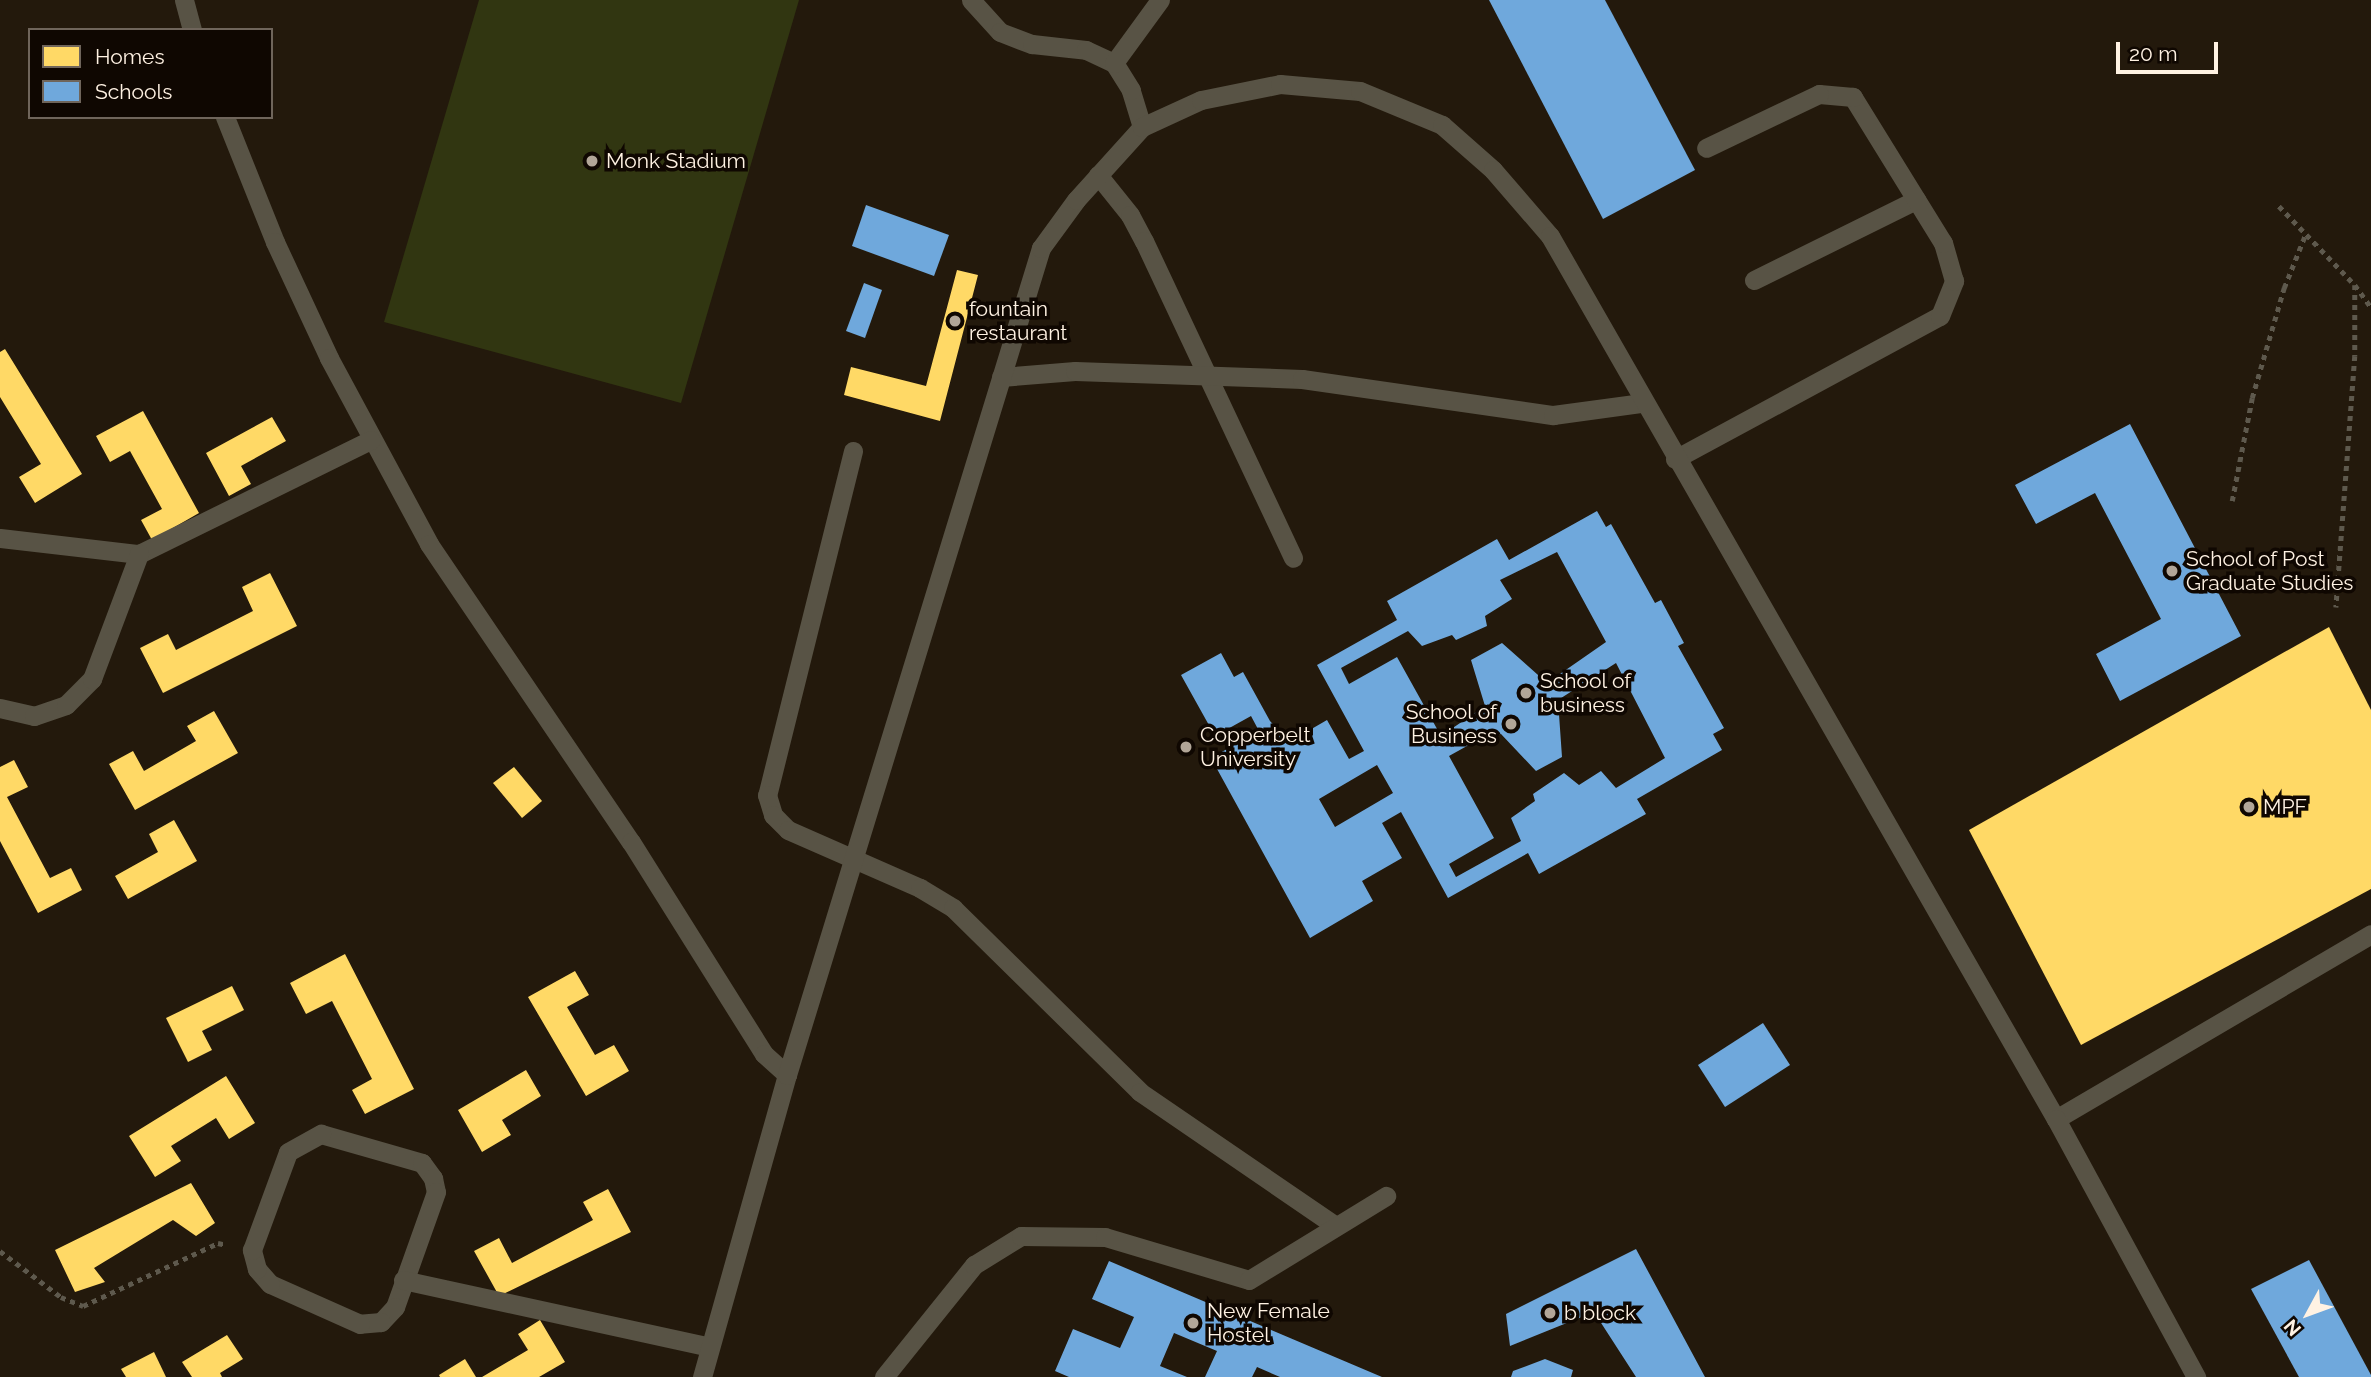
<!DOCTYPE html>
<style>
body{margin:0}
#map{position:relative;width:2371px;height:1377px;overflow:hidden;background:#23190c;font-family:Raleway,sans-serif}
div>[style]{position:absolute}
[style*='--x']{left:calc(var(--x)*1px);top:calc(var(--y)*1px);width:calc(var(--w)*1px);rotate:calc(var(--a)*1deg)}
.green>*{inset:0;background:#313611}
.homes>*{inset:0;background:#ffd966}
.schools>*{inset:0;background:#6fa8dc}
.path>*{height:4.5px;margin-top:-2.25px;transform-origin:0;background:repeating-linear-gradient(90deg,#5e594d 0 5px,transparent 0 10px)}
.service>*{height:19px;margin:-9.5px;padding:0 9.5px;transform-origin:9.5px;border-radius:9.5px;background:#585345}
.dots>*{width:19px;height:19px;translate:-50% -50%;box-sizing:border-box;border:4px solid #0f0701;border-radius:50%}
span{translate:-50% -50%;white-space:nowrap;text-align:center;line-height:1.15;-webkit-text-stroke:7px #0f0701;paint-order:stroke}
.poi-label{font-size:21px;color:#fff2e3}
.left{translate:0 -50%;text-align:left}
.right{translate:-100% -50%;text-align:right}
.legend{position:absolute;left:28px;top:28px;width:245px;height:91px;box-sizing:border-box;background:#0f0701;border:2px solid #6f655b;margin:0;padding:9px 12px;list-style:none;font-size:21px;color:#fff2e3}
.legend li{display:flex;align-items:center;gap:14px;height:35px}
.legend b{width:35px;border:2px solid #6f655b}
.north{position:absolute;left:2273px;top:1279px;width:70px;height:70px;-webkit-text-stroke:5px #0f0701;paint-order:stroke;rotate:229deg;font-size:19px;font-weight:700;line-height:28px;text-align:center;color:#fff2e3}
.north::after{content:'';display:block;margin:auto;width:24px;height:32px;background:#fff2e3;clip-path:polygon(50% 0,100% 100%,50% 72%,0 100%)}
.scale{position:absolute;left:2116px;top:42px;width:102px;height:32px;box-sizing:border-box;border:4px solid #fff2e3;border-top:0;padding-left:9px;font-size:21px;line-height:24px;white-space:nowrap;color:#fff2e3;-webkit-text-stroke:5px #0f0701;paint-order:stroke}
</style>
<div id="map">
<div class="green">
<i style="clip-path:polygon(479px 0,799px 0,681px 403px,384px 322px)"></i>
</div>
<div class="homes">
<i style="clip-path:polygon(957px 270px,978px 275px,940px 421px,844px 395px,851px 367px,926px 386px)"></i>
<i style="clip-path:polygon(5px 349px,82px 474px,35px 503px,19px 477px,41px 464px,0 397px,0 352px)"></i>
<i style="clip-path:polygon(143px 411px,199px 513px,152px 540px,141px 520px,162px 509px,130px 451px,110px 462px,96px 436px)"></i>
<i style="clip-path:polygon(272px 417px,286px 441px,241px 466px,251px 484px,229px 496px,206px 453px)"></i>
<i style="clip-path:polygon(270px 573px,297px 626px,163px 693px,140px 648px,168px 634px,176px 650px,253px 611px,242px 587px)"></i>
<i style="clip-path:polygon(2329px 627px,2371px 710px,2371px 889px,2081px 1045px,1969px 830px)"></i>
<i style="clip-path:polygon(214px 711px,238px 753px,135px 810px,109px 764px,133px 751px,144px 771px,196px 741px,187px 726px)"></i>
<i style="clip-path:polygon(14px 760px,28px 787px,7px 797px,50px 878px,71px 868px,82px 890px,38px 913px,0 841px,0 767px)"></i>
<i style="clip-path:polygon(514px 767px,542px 801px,522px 818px,493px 783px)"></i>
<i style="clip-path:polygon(174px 820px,197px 861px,128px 899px,115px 876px,158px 852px,149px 834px)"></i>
<i style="clip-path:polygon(345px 954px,414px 1089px,365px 1114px,352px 1090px,372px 1079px,332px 1001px,306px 1014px,290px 983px)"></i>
<i style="clip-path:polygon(575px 971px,589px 995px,567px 1007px,595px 1055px,614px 1045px,629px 1071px,586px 1096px,528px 997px)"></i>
<i style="clip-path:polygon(232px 986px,244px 1010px,202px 1031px,212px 1050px,188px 1062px,166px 1018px)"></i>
<i style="clip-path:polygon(526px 1070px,541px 1096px,502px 1120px,511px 1135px,482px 1152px,458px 1110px)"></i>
<i style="clip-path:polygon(226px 1076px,255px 1123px,229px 1139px,216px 1118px,171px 1146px,181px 1161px,155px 1177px,129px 1136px)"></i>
<i style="clip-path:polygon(191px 1183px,215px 1223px,196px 1236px,173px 1220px,94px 1268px,105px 1282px,75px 1292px,55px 1250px)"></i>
<i style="clip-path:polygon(608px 1189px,631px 1232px,499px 1296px,474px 1251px,499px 1238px,512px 1263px,593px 1220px,583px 1202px)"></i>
<i style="clip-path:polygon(540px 1320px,565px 1362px,539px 1377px,482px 1377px,528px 1350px,518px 1334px)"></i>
<i style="clip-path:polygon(227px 1335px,243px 1359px,220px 1373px,222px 1377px,192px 1377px,182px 1362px)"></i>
<i style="clip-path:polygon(154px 1352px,166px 1377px,126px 1377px,121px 1369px)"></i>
<i style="clip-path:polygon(465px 1359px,476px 1377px,440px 1377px,439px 1375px)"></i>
</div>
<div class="schools">
<i style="clip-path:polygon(1489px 0,1605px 0,1695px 170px,1603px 219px)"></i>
<i style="clip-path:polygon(866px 205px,949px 235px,934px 276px,852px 246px)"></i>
<i style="clip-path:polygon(864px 283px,882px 290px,865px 338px,846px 331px)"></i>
<i style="clip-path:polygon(2130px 424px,2241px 636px,2120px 701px,2096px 654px,2161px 619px,2095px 493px,2036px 524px,2015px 485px)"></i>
<i style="clip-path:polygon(evenodd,1597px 511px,1606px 527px,1611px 524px,1655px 603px,1661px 600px,1684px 643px,1678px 646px,1724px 728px,1713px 734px,1722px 750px,1637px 799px,1646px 814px,1539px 874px,1528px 853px,1448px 898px,1401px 812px,1382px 823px,1402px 858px,1362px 881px,1373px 901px,1310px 938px,1211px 758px,1259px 731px,1251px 716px,1215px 736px,1181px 675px,1221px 653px,1234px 677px,1243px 672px,1270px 721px,1289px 742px,1327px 720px,1349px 759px,1364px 751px,1317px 665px,1397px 620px,1387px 601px,1497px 539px,1509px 560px,1597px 511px,1557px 552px,1606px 642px,1547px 683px,1502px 643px,1471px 660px,1485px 706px,1441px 736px,1397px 657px,1349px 684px,1341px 668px,1408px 631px,1422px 646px,1452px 635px,1456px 640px,1487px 626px,1485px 616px,1512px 599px,1500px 580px,1557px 552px,1597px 511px,1616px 663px,1665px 758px,1616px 788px,1601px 771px,1579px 785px,1564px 773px,1533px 794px,1535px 801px,1511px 818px,1521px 841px,1456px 877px,1449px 864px,1494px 838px,1449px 756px,1485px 736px,1501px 734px,1536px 771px,1562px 757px,1558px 700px,1616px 663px,1597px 511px,1377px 765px,1393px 793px,1335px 827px,1319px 799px,1377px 765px)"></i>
<i style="clip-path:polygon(1763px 1023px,1790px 1065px,1725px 1107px,1698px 1065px)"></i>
<i style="clip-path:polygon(1636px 1249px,1705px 1377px,1636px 1377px,1594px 1312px,1510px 1346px,1506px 1314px)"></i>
<i style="clip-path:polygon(2309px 1260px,2371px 1375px,2371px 1377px,2299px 1377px,2251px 1289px)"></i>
<i style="clip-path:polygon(1109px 1261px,1382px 1377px,1280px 1377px,1257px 1367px,1252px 1377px,1205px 1377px,1217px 1351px,1174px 1333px,1160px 1366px,1187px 1377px,1069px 1377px,1055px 1371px,1073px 1329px,1120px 1348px,1134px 1317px,1092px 1299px)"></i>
<i style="clip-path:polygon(1545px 1359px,1573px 1370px,1571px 1377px,1511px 1377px,1513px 1371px)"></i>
</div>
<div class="path">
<i style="--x:2279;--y:206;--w:110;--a:46.1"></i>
<i style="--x:2355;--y:285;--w:71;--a:90"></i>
<i style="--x:2355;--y:356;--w:252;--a:94.3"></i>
<i style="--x:2355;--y:285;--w:27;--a:54"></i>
<i style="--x:2232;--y:501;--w:105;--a:-79"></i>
<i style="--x:2252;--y:398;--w:115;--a:-73.8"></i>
<i style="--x:2284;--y:288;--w:59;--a:-68.2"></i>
<i style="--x:0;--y:1251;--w:76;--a:37"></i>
<i style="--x:61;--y:1297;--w:24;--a:22"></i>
<i style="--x:83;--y:1306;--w:149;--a:-25"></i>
<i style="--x:218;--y:1243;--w:9;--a:13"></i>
</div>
<div class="service">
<i style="--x:184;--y:0;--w:31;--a:75"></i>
<i style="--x:971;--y:0;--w:43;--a:47.8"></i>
<i style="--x:1000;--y:32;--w:34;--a:21"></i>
<i style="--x:1032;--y:44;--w:54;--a:6.3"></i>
<i style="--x:1086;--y:50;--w:31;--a:25"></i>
<i style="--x:225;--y:117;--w:135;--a:68.2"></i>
<i style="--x:275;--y:242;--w:128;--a:65"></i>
<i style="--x:329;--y:358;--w:211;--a:61.7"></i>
<i style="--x:429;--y:544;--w:360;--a:55.9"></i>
<i style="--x:631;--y:842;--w:250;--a:57.9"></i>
<i style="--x:764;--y:1054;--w:31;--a:42"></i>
<i style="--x:1142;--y:127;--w:39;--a:-107"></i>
<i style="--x:1131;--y:90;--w:32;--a:-122"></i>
<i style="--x:1114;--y:63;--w:78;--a:-53.9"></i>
<i style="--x:1098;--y:175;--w:51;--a:51.3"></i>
<i style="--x:1130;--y:215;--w:30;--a:62"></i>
<i style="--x:1144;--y:241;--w:350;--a:64.8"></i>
<i style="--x:1754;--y:280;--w:181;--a:-26.3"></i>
<i style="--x:1001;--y:377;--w:74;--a:-4.6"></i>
<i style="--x:1075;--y:371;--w:227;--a:2"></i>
<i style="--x:1302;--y:379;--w:254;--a:8.2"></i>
<i style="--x:1553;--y:415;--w:90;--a:-7.7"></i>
<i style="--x:853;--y:451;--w:355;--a:104"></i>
<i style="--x:767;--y:795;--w:21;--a:73"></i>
<i style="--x:773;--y:815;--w:21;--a:45"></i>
<i style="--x:788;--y:830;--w:144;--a:23.7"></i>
<i style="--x:920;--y:888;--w:39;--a:31"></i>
<i style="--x:953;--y:908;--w:262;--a:44.5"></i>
<i style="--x:1140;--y:1092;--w:237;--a:34.4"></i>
<i style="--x:1675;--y:459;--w:301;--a:-28.4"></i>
<i style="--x:1940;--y:316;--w:38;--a:-68"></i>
<i style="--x:1954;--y:281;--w:40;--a:-106"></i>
<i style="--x:1943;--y:243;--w:172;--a:-121.7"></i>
<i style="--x:1853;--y:97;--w:34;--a:-175"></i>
<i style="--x:1819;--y:94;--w:125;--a:154.5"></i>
<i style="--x:0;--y:538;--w:140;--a:6.6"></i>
<i style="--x:139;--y:554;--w:258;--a:-26.2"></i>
<i style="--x:0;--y:708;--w:35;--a:13"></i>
<i style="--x:34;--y:716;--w:34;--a:-19"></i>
<i style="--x:66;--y:705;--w:37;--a:-45"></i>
<i style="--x:92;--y:679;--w:134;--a:-69.4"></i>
<i style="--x:2056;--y:1119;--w:365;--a:-30.4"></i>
<i style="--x:321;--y:1134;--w:105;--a:16"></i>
<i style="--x:422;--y:1163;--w:19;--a:54"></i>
<i style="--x:433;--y:1178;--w:14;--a:78"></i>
<i style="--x:436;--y:1192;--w:122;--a:109.6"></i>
<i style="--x:395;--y:1307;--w:21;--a:133"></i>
<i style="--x:381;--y:1322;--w:21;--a:175"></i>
<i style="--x:360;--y:1324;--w:98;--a:-156"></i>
<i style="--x:270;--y:1284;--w:20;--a:-131"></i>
<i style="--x:257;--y:1269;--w:20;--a:-105"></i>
<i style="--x:252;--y:1250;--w:104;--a:-69.8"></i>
<i style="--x:288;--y:1152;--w:38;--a:-29"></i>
<i style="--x:403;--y:1280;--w:314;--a:12.3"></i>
<i style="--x:702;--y:1377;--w:314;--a:-74.3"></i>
<i style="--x:787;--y:1075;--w:865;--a:-72.93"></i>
<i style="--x:1041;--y:248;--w:59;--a:-53.9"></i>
<i style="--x:1076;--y:200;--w:98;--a:-47.9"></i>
<i style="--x:1142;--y:127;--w:65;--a:-24.6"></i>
<i style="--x:1201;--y:100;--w:81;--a:-11.4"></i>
<i style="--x:1280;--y:84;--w:80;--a:5"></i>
<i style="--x:1360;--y:91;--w:89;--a:22.5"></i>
<i style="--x:1442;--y:125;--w:68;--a:41.4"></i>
<i style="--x:1493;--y:170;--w:87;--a:49.2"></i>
<i style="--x:1550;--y:236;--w:1018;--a:60.19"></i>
<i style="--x:2056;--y:1119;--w:294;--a:61.5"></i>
<i style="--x:884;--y:1377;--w:144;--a:-51.2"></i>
<i style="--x:974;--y:1265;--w:55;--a:-31.7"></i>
<i style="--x:1021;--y:1236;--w:84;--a:0.7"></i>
<i style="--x:1105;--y:1237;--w:150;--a:16.6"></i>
<i style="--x:1249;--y:1280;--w:161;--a:-31.5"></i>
</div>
<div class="dots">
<i style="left:592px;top:161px;background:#b2a698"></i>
<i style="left:955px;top:321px;background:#b2a698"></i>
<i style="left:2172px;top:571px;background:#b2a698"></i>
<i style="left:1526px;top:693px;background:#b2a698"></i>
<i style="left:1511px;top:724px;background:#b2a698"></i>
<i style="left:1186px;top:747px;background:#b2a698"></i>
<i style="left:2249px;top:807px;background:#b2a698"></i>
<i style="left:1550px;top:1313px;background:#b2a698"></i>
<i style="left:1193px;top:1323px;background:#b2a698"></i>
</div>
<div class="poi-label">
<span class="left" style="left:606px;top:161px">Monk Stadium</span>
<span class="left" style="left:969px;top:321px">fountain<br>restaurant</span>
<span class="left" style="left:2186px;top:571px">School of Post<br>Graduate Studies</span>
<span class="left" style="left:1540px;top:693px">School of<br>business</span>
<span class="right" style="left:1497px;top:724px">School of<br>Business</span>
<span class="left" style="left:1200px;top:747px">Copperbelt<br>University</span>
<span class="left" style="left:2263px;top:807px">MPF</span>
<span class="left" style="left:1207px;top:1323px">New Female<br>Hostel</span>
<span class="left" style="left:1564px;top:1313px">b block</span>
</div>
<ul class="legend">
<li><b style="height:19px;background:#ffd966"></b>Homes</li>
<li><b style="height:19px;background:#6fa8dc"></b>Schools</li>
</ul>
<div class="north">N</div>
<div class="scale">20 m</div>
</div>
